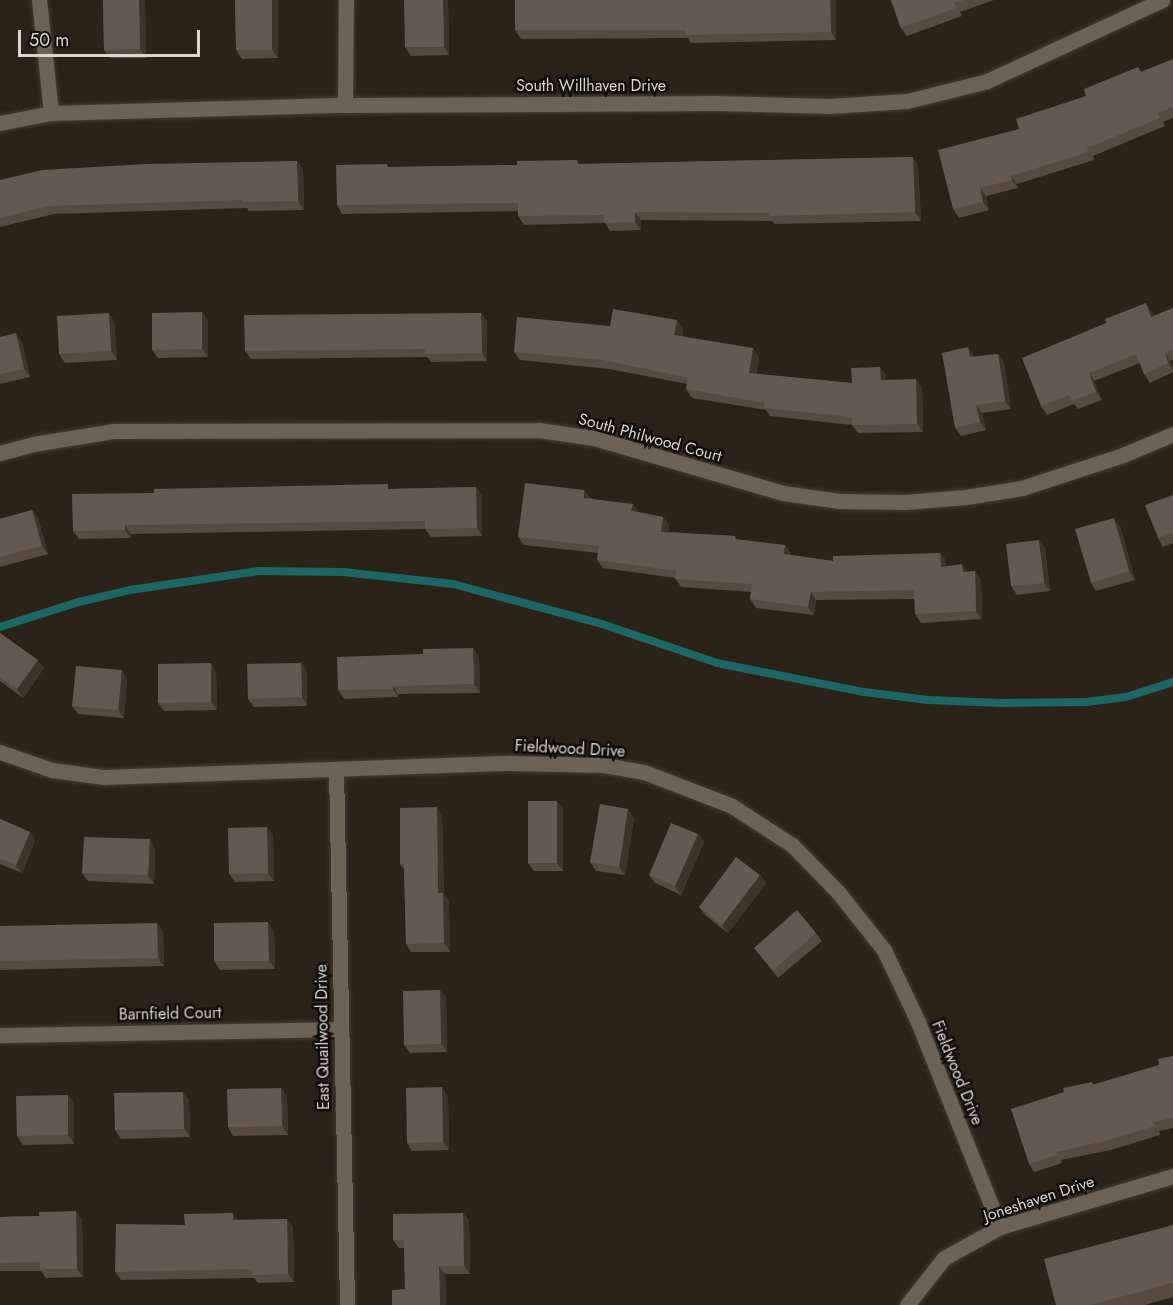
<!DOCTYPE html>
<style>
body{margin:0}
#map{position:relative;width:1173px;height:1305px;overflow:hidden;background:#2b2218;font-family:Jost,sans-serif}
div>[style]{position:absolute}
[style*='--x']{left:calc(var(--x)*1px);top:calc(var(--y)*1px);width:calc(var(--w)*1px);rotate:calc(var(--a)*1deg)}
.stream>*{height:8px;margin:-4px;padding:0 4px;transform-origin:4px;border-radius:4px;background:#1d6666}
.roads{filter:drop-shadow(0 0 2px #433c34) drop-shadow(0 0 2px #433c34)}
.minor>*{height:15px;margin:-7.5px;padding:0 7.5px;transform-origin:7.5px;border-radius:7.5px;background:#6c6255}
.wall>*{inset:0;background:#564a41}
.shaded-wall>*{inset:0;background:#3f342a}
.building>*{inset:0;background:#645950}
span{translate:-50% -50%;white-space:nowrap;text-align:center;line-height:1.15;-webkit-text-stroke:5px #100d08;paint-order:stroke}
.street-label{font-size:16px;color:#dbd5ce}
.scale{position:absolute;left:18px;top:30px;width:182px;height:27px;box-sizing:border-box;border:3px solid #dbd5ce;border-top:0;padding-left:8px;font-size:18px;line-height:21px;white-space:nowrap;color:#dbd5ce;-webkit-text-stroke:4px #100d08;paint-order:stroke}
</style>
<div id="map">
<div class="stream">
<i style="--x:0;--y:627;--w:83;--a:-17.6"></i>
<i style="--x:79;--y:602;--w:52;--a:-13.2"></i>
<i style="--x:130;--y:590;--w:130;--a:-8.4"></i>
<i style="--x:259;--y:571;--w:84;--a:0.7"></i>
<i style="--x:343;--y:572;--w:111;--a:6.2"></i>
<i style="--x:453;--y:584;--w:154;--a:15"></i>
<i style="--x:602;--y:624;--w:121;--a:18.7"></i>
<i style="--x:717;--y:663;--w:150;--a:11.2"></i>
<i style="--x:864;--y:692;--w:65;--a:7"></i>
<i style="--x:929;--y:700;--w:71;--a:2.4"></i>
<i style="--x:1000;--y:703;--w:86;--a:-0.7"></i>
<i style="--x:1086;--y:702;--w:40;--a:-7.1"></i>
<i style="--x:1126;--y:697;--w:49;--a:-17.7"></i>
</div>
<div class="roads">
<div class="minor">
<i style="--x:39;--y:0;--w:114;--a:83.9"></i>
<i style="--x:345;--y:105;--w:105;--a:-89.5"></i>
<i style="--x:0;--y:123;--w:52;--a:-11.1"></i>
<i style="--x:51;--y:113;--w:294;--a:-1.6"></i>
<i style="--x:345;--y:105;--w:373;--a:-0.3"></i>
<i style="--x:718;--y:103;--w:112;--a:1.5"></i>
<i style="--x:830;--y:106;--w:77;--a:-3.7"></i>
<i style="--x:907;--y:101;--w:82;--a:-14"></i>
<i style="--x:987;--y:81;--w:193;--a:-24.8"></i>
<i style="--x:0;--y:453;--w:34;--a:-15"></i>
<i style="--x:33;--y:444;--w:81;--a:-9.2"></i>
<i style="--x:113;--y:431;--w:426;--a:-0.1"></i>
<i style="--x:539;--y:430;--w:56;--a:8.3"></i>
<i style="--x:594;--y:438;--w:197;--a:16.2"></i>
<i style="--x:783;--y:493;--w:57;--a:8.1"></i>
<i style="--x:839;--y:501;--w:66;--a:0.9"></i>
<i style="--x:905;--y:502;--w:61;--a:-4.7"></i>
<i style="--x:966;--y:497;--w:57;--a:-9.1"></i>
<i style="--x:1022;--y:488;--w:106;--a:-18.1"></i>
<i style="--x:1123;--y:455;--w:54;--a:-22.8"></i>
<i style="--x:0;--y:752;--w:55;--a:19.1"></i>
<i style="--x:52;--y:770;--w:51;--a:7.8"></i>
<i style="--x:103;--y:777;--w:408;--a:-2"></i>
<i style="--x:511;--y:763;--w:93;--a:1.2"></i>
<i style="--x:604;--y:765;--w:41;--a:9.9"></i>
<i style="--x:644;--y:772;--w:94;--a:21.1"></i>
<i style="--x:732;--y:806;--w:72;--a:33"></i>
<i style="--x:792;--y:845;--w:66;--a:45.6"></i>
<i style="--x:838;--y:892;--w:74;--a:51.6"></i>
<i style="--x:884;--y:950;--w:80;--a:64.7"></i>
<i style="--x:918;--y:1022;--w:221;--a:68.2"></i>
<i style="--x:336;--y:769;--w:536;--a:88.82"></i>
<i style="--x:0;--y:1035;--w:341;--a:-1"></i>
<i style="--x:907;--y:1305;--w:60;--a:-51.8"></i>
<i style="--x:944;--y:1258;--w:64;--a:-29"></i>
<i style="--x:1000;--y:1227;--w:180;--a:-16.4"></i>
</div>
</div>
<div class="wall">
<i style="clip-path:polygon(103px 0,145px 0,146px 58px,110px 58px,104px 50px)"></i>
<i style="clip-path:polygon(235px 0,278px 0,278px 58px,242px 59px,236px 50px)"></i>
<i style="clip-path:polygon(448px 0,449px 55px,411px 56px,405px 47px)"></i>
<i style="clip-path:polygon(515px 0,836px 0,836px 40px,691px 43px,688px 38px,521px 39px,515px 30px)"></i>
<i style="clip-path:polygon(891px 0,994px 0,960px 12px,962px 16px,907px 36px,901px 28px)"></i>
<i style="clip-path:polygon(1173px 59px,1173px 118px,1163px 122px,1165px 126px,1093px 156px,1094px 160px,1017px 184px,1018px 188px,986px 196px,989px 210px,959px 218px,953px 209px,1019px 129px,1086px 96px,1142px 72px)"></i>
<i style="clip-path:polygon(913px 157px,918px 166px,921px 221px,775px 224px,772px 221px,641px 220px,641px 230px,610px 231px,605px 223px,524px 225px,518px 216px,518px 211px,342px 214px,337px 205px,389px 167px,517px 165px,577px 160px,579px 164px)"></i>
<i style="clip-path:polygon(303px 169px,304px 210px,249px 211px,247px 208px,54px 214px,0 227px,0 180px)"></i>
<i style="clip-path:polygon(1173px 308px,1173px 360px,1170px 361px,1173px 368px,1173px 372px,1150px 383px,1144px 374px,1140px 363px,1094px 381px,1102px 400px,1078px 409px,1074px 404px,1047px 415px,1041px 406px,1152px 312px,1153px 316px)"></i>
<i style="clip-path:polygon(481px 313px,487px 321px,487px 361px,431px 362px,427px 357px,251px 359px,245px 351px)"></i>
<i style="clip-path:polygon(208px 320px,208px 357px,158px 358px,152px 350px)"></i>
<i style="clip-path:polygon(677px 320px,683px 329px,682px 336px,759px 357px,756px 374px,852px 383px,886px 375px,886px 380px,922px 387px,923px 432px,858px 433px,852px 425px,770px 416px,766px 410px,692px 398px,686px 389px,687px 384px,609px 369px,520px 360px,514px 352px,610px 326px)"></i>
<i style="clip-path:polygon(114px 321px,117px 360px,65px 363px,59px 354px)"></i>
<i style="clip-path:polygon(0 337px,22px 342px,30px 377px,0 384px)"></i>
<i style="clip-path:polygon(968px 347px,974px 357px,998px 354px,1004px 362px,1011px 409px,982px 413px,986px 430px,961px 436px,955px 428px)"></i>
<i style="clip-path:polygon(476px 487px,482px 496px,482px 536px,431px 537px,425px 529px,131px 534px,131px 538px,79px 539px,73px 531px,391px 489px)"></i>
<i style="clip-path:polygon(584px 490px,590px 498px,639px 512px,663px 517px,669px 525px,668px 532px,735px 536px,737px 540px,791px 553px,791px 555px,833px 561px,940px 553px,946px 561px,946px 566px,968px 572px,975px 571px,981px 580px,982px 619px,921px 623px,915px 614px,915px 599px,816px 600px,814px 615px,756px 608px,750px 599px,751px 592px,681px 587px,675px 578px,603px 568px,597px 560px,598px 553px,524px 545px,518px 537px)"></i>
<i style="clip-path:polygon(1173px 495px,1173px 543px,1163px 547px,1158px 538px)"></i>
<i style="clip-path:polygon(32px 510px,38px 518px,48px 554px,0 567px,0 519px)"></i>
<i style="clip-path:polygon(1120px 526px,1135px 580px,1096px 591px,1091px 583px)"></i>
<i style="clip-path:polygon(1045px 548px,1050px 591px,1017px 595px,1011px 586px)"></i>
<i style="clip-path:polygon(0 633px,44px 668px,23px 698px,0 681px)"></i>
<i style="clip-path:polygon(479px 656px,480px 693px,398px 694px,398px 697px,344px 699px,338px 690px)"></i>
<i style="clip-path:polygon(301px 663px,307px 671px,307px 706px,254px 707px,248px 699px)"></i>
<i style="clip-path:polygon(216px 672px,217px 710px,164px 711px,158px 703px)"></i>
<i style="clip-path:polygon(127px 678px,124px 718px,78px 714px,72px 706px)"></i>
<i style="clip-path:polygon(557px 801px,563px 809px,563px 871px,534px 871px,528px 863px)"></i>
<i style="clip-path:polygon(442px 816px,444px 894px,449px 901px,450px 952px,411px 952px,406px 944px,404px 869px,400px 864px)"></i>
<i style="clip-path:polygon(634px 818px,625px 875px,596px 871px,590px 862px)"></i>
<i style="clip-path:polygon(0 819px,30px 832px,35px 840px,22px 873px,0 864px)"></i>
<i style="clip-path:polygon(698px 834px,704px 842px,681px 895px,655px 883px,649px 875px)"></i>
<i style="clip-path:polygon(273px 835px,274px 881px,235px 882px,229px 874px)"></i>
<i style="clip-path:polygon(155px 848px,154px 884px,88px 881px,82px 873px)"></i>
<i style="clip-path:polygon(760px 875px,766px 883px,728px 933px,705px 915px,699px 907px)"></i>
<i style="clip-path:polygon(0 926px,163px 931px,164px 966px,0 970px)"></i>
<i style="clip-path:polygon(274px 931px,275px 969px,220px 970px,214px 961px)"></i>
<i style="clip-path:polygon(816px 933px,822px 941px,778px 978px,754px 948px)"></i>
<i style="clip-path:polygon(440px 990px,446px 998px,447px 1052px,410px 1053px,404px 1045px)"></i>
<i style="clip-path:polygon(1173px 1056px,1173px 1128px,1159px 1131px,1160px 1135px,1111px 1150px,1061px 1160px,1062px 1163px,1034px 1172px,1029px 1164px,1064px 1092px,1092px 1082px,1094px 1085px,1159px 1065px)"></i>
<i style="clip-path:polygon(442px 1087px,448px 1096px,449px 1150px,412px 1151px,407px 1143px)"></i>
<i style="clip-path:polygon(281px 1088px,287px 1097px,288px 1135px,233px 1136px,228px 1127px)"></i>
<i style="clip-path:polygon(68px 1095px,74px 1103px,74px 1144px,23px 1145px,17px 1136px)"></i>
<i style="clip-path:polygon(189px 1100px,190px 1137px,121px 1139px,115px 1130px)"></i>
<i style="clip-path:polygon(76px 1211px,82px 1220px,83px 1277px,46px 1278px,41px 1271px,0 1271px,0 1217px,39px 1216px)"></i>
<i style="clip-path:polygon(463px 1213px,469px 1221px,470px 1274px,445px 1274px,446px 1305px,392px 1305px,405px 1289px,404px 1248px,399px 1248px,393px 1240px)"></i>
<i style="clip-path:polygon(287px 1219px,293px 1227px,294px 1282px,258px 1283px,254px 1278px,121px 1280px,115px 1272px,185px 1225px,238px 1220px)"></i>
<i style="clip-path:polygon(1173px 1225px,1173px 1297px,1145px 1305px,1056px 1305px)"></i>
</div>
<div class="shaded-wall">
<i style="clip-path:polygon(139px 0,145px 0,146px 58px,140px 49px)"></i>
<i style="clip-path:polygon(272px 0,278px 0,278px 58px,272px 50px)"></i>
<i style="clip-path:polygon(443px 0,448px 0,449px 55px,444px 47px)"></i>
<i style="clip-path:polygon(830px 0,836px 0,836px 40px,831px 32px)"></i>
<i style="clip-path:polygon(913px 157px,918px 166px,921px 221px,915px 212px)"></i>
<i style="clip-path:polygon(297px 161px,303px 169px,304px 210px,298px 201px)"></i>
<i style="clip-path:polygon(1011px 176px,1017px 184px,1018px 188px,1012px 180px)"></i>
<i style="clip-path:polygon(980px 188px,986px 196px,989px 210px,983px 202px)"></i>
<i style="clip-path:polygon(635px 212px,641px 220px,641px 230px,635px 222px)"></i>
<i style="clip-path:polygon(1146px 303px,1152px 312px,1157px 325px,1151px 317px)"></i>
<i style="clip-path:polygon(202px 312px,208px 320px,208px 357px,202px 349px)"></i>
<i style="clip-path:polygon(109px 313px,114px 321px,117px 360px,111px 351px)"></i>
<i style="clip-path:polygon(481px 313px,487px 321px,487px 361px,482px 353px)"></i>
<i style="clip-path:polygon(677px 320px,683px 329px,680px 343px,674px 335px)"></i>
<i style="clip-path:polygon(16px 333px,22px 342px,30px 377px,24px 369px)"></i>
<i style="clip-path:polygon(968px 347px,973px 356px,976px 366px,970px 357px)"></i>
<i style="clip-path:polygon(753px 348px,759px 357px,755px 381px,749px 373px)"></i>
<i style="clip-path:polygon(1165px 353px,1170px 361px,1173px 369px,1168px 363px)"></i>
<i style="clip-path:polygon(998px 354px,1004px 362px,1011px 409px,1005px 401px)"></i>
<i style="clip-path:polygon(880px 367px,886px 375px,886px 388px,881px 380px)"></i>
<i style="clip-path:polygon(1089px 373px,1094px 381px,1102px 400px,1096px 392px)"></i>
<i style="clip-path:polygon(916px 379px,922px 387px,923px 432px,917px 424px)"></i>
<i style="clip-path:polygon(976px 405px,982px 413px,986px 430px,980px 422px)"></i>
<i style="clip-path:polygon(476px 487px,482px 496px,482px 536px,477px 528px)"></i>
<i style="clip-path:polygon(584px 490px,590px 499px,584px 498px)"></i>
<i style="clip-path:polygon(633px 504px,639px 512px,631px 511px)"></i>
<i style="clip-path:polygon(32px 510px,38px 518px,48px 554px,42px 546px)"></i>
<i style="clip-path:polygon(663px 517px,669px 525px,666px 540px,661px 532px)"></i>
<i style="clip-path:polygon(1114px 518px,1120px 526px,1135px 580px,1129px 571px)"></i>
<i style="clip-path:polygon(125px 525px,131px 534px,131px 538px,125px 530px)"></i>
<i style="clip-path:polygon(1039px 540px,1045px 548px,1050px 591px,1044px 583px)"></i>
<i style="clip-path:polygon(785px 545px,791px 553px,789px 562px,784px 554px)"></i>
<i style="clip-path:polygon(940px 553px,946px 561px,947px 575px,941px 567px)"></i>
<i style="clip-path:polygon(962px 564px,968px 573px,963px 572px)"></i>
<i style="clip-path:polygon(975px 571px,981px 580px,982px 619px,976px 611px)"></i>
<i style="clip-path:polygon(811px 592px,816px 600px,814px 615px,808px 607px)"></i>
<i style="clip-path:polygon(473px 648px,479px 656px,480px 693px,474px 684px)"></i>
<i style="clip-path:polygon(38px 660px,44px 668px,23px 698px,17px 689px)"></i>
<i style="clip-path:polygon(211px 663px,216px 672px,217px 710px,211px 702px)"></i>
<i style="clip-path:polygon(301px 663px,307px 671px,307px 706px,302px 697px)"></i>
<i style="clip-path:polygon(122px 670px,127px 678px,124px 718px,118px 710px)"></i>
<i style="clip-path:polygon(393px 686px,398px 694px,398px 697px,393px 689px)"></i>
<i style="clip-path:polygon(557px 801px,563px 809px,563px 871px,557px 863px)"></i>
<i style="clip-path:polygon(437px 807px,442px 816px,444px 894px,449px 901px,450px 952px,444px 943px,438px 893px)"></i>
<i style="clip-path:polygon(628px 809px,634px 818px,625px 875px,619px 867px)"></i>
<i style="clip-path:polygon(267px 827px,273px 835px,274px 881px,268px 873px)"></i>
<i style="clip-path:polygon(30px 832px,35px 840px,22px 873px,16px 865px)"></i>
<i style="clip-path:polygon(698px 834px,704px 842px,681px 895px,675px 886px)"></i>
<i style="clip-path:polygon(150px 839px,155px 848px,154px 884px,148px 875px)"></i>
<i style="clip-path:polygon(760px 875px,766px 883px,728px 933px,722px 925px)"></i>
<i style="clip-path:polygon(268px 922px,274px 931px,275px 969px,269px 961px)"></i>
<i style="clip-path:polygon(157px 923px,163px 931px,164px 966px,158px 958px)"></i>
<i style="clip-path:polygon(440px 990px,446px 998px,447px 1052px,441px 1044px)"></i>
<i style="clip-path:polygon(442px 1087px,448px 1096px,449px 1150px,443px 1142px)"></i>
<i style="clip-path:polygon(281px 1088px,287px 1097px,288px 1135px,282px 1126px)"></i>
<i style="clip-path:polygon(183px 1092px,189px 1100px,190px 1137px,184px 1129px)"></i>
<i style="clip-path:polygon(68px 1095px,74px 1103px,74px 1144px,68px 1135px)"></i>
<i style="clip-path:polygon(76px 1211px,82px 1220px,83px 1277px,77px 1269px)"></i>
<i style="clip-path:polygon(233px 1213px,239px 1221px,233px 1220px)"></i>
<i style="clip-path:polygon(463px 1213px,469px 1221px,470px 1274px,464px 1266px)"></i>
<i style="clip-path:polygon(287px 1219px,293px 1227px,294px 1282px,288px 1274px)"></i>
<i style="clip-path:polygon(439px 1266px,445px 1274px,446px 1305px,440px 1305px)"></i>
</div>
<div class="building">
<i style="clip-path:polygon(103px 0,139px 0,140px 49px,104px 50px)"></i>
<i style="clip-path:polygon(235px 0,272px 0,272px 50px,236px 50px)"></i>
<i style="clip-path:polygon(404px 0,443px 0,444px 47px,405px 47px)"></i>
<i style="clip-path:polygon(515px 0,830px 0,831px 32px,685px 35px,685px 30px,515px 30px)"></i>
<i style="clip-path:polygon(891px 0,964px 0,954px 3px,956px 8px,901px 28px)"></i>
<i style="clip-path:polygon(1173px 59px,1173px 107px,1158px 113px,1160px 118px,1087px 148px,1088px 152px,1011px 176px,1012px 180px,980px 188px,983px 202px,953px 209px,938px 150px,1019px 129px,1016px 119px,1086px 96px,1084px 89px,1138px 67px,1141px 72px)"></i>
<i style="clip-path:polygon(913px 157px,915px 212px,769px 216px,769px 213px,635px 212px,635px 222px,604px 223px,604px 215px,518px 216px,518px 203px,337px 205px,336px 165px,387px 164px,388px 167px,517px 165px,517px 161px,577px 160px,577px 164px)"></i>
<i style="clip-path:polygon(297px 161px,298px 201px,243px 202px,243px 200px,48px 206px,0 218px,0 180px,42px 170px,147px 164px)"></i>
<i style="clip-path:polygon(1146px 303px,1151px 317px,1173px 308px,1173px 350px,1165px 353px,1168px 363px,1144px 374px,1136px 354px,1089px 373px,1096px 392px,1072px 401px,1069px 395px,1041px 406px,1022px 358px,1106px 323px,1105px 319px)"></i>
<i style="clip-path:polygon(613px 309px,677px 320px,674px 335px,753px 348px,749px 373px,852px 383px,851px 368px,880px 367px,881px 380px,916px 379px,917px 424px,852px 425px,852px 417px,764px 408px,765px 403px,686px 389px,688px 378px,603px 360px,514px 352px,517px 317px,610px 326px)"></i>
<i style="clip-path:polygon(202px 312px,202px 349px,152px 350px,152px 313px)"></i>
<i style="clip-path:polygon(109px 313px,111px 351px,59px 354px,57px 316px)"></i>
<i style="clip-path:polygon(481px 313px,482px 353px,425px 354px,425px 349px,245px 351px,244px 315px)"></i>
<i style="clip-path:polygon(16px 333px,24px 369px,0 374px,0 337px)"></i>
<i style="clip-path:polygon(968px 347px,970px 357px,998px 354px,1005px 401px,976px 405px,980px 422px,955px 428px,942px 353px)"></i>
<i style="clip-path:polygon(525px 483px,584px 490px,584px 498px,633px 504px,631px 511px,663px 517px,661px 532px,735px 536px,735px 539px,785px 545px,784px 554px,833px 561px,833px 556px,940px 553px,941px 567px,962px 564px,963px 572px,975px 571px,976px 611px,915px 614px,914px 590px,811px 592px,808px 607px,750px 599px,752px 584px,675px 579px,676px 571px,597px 560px,599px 546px,518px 537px)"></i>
<i style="clip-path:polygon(388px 484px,388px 489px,476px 487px,477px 528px,425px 529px,425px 521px,125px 525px,125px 530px,73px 531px,72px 494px,154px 493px,154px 489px)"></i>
<i style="clip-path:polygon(1173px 495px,1173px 533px,1158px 538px,1145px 505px)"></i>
<i style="clip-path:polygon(32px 510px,42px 546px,0 557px,0 519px)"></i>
<i style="clip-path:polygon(1114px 518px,1129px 571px,1091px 583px,1075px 529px)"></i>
<i style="clip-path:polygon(1039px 540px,1044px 583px,1011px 586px,1006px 544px)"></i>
<i style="clip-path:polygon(0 633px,38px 660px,17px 689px,0 677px)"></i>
<i style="clip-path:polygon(473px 648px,474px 684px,393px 686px,393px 689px,338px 690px,337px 657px,423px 654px,423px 649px)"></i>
<i style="clip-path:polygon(211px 663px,211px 702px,158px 703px,158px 664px)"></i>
<i style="clip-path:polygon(301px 663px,302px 697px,248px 699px,247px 664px)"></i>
<i style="clip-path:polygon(76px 666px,122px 670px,118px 710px,72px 706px)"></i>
<i style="clip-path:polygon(528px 801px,557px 801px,557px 863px,528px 863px)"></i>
<i style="clip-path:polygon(600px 804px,628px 809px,619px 867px,590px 862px)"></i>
<i style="clip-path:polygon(437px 807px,438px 893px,443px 893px,444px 943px,406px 944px,404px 864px,400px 864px,400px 808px)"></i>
<i style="clip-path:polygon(0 819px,30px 832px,16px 865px,0 858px)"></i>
<i style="clip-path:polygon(671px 823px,698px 834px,675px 886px,649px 875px)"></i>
<i style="clip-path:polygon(267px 827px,268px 873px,229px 874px,228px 828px)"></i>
<i style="clip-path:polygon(84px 837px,150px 839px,148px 875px,82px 873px)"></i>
<i style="clip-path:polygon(736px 857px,760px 875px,722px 925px,699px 907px)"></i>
<i style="clip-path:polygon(797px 910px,816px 933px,773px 970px,754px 948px)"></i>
<i style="clip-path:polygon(268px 922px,269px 961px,214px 961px,214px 923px)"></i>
<i style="clip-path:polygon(157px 923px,158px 958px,0 961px,0 926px)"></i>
<i style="clip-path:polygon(440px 990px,441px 1044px,404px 1045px,403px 991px)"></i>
<i style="clip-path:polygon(1173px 1056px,1173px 1118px,1153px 1122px,1155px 1126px,1105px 1141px,1056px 1152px,1057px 1155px,1029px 1164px,1011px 1109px,1064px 1092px,1063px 1088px,1092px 1082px,1092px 1085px,1159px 1065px,1158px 1059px)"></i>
<i style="clip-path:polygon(442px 1087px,443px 1142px,407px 1143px,406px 1088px)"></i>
<i style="clip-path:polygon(281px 1088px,282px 1126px,228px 1127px,227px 1089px)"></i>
<i style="clip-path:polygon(183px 1092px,184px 1129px,115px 1130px,114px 1093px)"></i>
<i style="clip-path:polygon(68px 1095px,68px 1135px,17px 1136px,16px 1096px)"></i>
<i style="clip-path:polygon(76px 1211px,77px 1269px,40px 1269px,40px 1262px,0 1263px,0 1217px,39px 1216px,39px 1212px)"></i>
<i style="clip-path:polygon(233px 1213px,233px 1220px,287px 1219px,288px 1274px,252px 1275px,252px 1269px,115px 1272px,116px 1224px,185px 1225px,184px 1214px)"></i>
<i style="clip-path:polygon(463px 1213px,464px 1266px,439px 1266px,440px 1305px,392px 1305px,392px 1290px,405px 1289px,404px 1240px,393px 1240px,393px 1214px)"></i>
<i style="clip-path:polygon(1173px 1225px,1173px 1283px,1090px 1305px,1056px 1305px,1044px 1259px)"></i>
</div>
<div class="street-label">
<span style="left:591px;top:86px">South Willhaven Drive</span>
<span style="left:650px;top:438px;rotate:15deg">South Philwood Court</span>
<span style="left:570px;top:749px;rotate:3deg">Fieldwood Drive</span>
<span style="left:170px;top:1014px;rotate:-1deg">Barnfield Court</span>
<span style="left:323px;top:1037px;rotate:-91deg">East Quailwood Drive</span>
<span style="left:957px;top:1073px;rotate:68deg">Fieldwood Drive</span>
<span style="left:1039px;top:1199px;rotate:-18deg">Joneshaven Drive</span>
</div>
<div class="scale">50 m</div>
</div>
